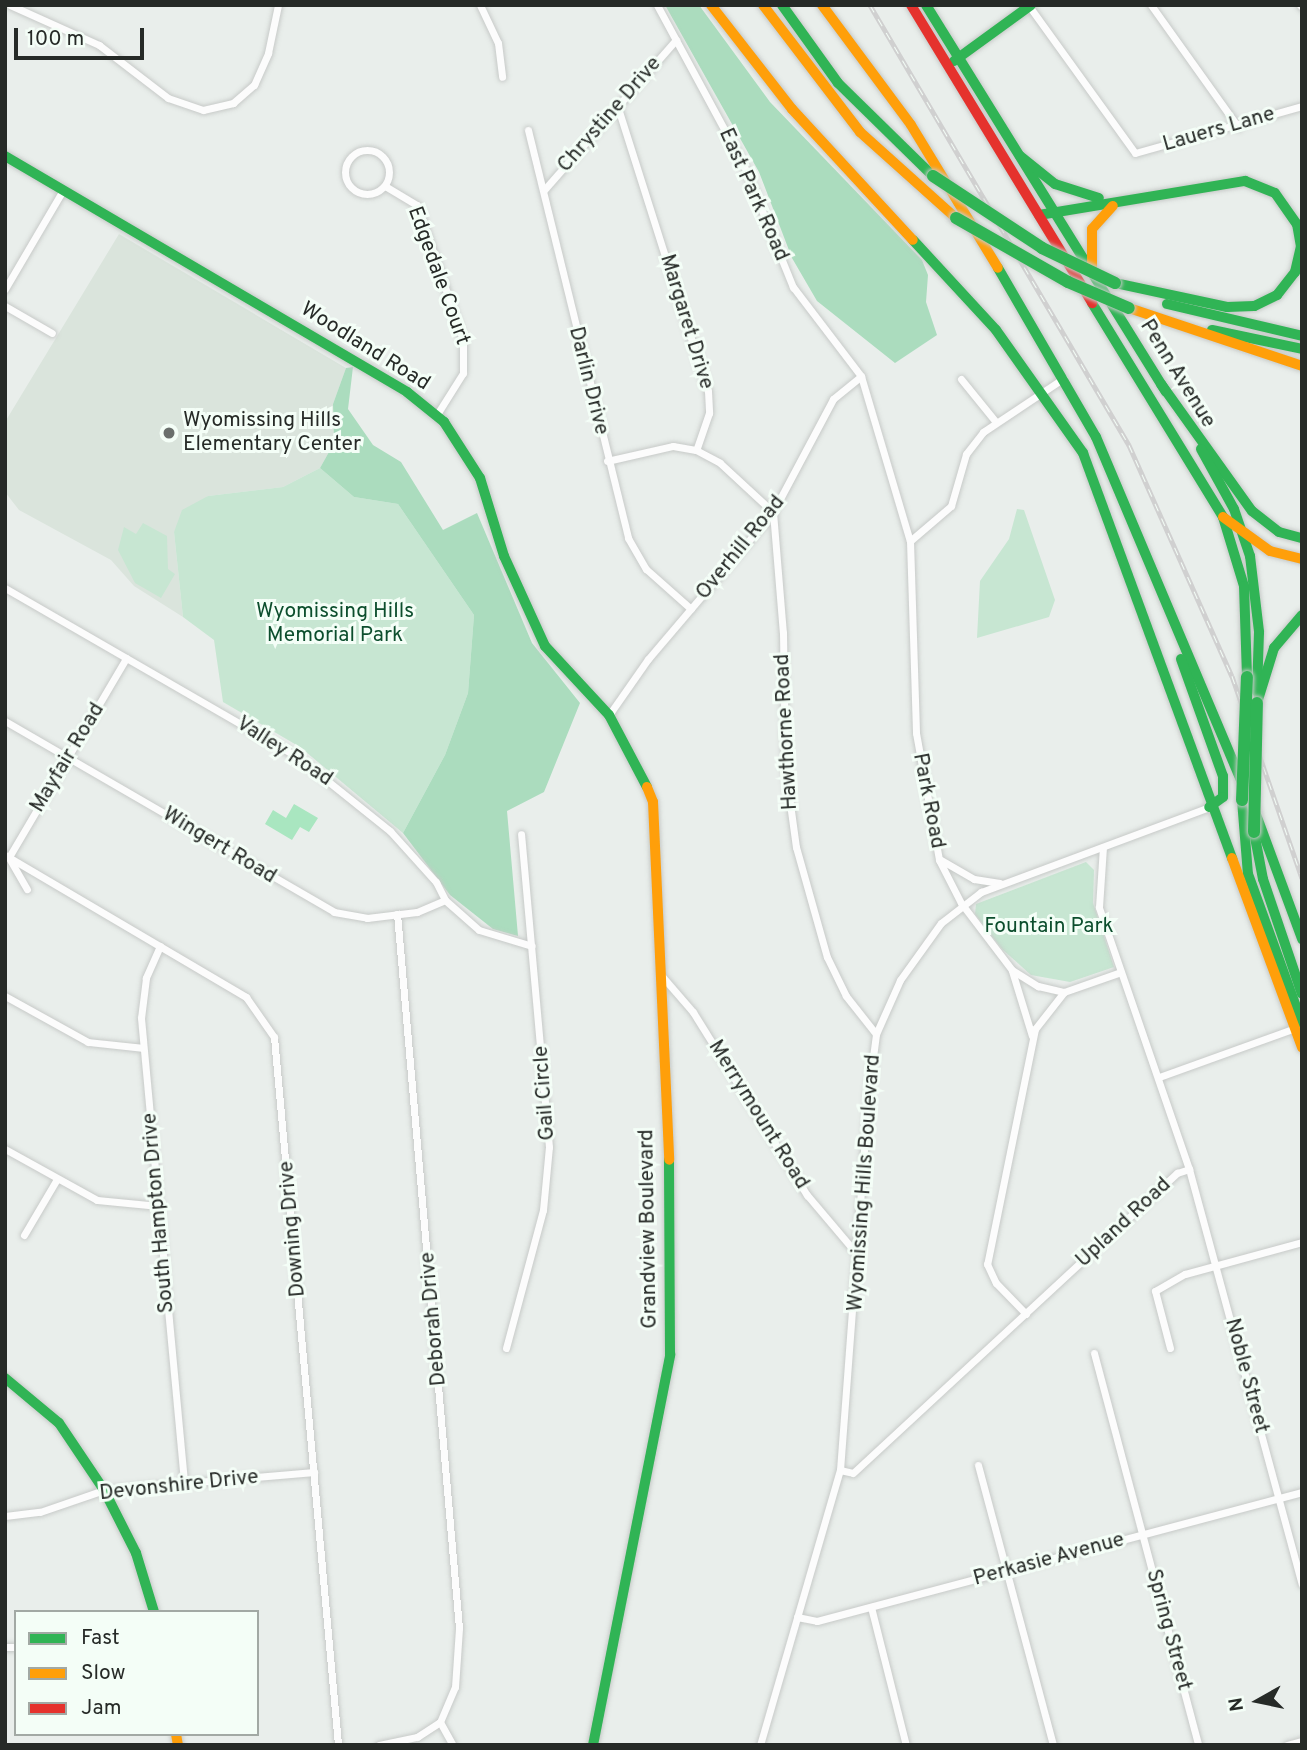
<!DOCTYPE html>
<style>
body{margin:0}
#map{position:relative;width:1307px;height:1750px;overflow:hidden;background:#e9eeeb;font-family:Overpass,sans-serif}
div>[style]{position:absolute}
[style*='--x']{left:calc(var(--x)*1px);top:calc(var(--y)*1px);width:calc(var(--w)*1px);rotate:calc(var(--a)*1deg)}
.built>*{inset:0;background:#dae4dc}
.green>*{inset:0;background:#c7e6d2}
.forest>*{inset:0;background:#abdcbe}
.water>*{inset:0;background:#a9e6c0}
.roads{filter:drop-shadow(0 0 2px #c7cac8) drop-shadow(0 0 2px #c7cac8)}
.street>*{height:7px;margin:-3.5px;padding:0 3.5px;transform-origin:3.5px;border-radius:3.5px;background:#fcfcfc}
.street>.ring{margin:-3.5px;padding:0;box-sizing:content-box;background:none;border:7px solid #fcfcfc;border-radius:50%}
.fast>*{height:10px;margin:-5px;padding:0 5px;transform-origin:5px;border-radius:5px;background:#30b455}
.slow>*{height:10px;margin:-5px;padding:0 5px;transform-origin:5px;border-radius:5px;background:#ff9f0a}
.jam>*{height:10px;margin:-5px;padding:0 5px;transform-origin:5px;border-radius:5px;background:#e5322d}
.rail>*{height:5px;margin-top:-2.5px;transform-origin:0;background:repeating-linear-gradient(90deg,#f4fef7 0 8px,#d0d0d0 0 16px);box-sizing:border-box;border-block:2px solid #d0d0d0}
.bridges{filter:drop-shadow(0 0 2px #c7cac8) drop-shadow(0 0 2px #c7cac8)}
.fast-bridge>*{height:12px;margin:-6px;padding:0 6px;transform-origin:6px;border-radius:6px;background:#30b455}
.dots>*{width:19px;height:19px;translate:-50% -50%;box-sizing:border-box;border:4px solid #f4fef7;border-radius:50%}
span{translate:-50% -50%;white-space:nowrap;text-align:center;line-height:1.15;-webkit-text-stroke:6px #f4fef7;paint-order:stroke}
.street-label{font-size:21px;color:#262a27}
.poi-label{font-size:21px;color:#262a27}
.left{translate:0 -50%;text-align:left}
.park-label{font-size:21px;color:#0c4e2d}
.frame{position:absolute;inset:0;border:7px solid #262a27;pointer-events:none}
.legend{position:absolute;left:14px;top:1610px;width:245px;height:126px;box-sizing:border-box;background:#f4fef7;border:2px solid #a2a9a4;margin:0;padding:9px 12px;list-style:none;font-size:21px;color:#262a27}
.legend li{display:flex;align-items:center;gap:14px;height:35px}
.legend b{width:35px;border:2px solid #a2a9a4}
.north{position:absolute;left:1223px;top:1666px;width:70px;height:70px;-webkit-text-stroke:5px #f4fef7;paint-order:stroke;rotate:261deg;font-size:19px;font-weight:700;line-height:28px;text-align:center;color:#262a27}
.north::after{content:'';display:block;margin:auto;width:24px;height:32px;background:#262a27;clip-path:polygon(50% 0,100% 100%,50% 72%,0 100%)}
.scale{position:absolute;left:14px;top:28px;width:130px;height:32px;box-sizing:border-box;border:4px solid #262a27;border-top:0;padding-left:9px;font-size:21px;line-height:24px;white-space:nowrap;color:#262a27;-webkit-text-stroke:5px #f4fef7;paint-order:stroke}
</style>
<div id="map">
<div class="built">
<i style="clip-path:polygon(119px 234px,346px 368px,333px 404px,334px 443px,320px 468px,283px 487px,208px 496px,174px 532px,183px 617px,134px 586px,111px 560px,19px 510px,5px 492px,5px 422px)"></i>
</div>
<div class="green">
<i style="clip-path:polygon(320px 468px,354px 497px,398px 504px,474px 615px,468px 693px,445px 755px,403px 833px,300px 747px,223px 702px,214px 640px,183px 617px,174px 532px,182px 510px,208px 496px,283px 487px)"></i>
<i style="clip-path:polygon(1017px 509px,1024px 510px,1055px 600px,1049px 617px,977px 638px,980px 581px,1009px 539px)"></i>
<i style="clip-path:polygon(143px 523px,167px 536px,168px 569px,175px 574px,161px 598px,135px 583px,118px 550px,124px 527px,136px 534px)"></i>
<i style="clip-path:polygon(1086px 862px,1094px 870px,1093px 903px,1114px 967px,1070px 982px,1031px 975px,1002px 949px,975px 914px,976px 904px)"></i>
</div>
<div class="forest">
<i style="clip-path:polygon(665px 5px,699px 5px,770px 102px,922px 260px,928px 275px,926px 302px,937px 335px,895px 363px,817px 301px,792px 258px,759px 172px)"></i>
<i style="clip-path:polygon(353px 367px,348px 409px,373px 445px,401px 462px,443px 530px,477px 513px,532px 643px,580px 703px,544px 792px,507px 811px,518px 936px,493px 929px,450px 895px,403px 833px,445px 755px,468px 693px,474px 615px,398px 504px,354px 497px,320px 468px,334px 443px,333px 404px,346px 368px)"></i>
</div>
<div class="water">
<i style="clip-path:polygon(294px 804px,318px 818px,309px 832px,300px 827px,292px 840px,265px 824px,273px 810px,286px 818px)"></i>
</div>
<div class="roads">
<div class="street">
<i style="--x:10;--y:5;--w:98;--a:24.2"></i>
<i style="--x:99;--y:45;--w:87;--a:37.5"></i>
<i style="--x:168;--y:98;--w:37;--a:19"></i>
<i style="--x:203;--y:110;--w:31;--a:-13"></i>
<i style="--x:233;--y:103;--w:28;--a:-41"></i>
<i style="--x:254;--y:85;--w:35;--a:-66"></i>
<i style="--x:268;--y:53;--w:49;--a:-78.2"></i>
<i style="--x:480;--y:5;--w:42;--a:64.7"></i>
<i style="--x:498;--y:43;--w:34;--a:83"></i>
<i style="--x:657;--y:5;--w:183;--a:61.6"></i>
<i style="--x:744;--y:166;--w:131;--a:68"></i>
<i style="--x:793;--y:287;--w:112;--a:52.6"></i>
<i style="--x:861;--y:376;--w:172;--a:73.5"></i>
<i style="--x:910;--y:541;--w:192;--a:88.2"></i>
<i style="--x:916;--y:733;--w:129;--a:79.7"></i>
<i style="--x:939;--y:860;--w:48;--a:62.9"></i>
<i style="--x:961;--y:903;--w:84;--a:52.7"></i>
<i style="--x:1012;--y:970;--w:31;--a:32"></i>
<i style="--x:1038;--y:986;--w:27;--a:13"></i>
<i style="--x:1064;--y:992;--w:47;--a:128.1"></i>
<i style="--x:1035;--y:1029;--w:240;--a:101.5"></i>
<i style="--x:987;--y:1264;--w:21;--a:65"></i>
<i style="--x:996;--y:1283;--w:43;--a:45.9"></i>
<i style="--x:1151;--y:5;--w:150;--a:54.5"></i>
<i style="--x:1300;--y:5;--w:3;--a:45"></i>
<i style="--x:1029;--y:6;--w:181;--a:54.2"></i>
<i style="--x:1135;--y:153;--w:173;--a:-15.7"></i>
<i style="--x:618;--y:108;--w:297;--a:72.4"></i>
<i style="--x:708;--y:391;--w:22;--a:87"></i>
<i style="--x:709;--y:413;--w:39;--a:109"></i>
<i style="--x:528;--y:130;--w:420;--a:76.2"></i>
<i style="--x:628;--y:538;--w:36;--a:60"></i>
<i style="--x:646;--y:569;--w:60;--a:41.6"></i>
<i class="ring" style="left:345px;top:150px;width:37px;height:37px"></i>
<i style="--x:385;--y:186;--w:37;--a:31"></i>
<i style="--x:417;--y:205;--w:143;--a:71.2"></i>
<i style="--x:463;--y:340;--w:33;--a:90"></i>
<i style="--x:463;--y:373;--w:51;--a:122.1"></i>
<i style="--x:544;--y:190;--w:200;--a:-48.7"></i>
<i style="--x:5;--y:289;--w:115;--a:-59.6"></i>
<i style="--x:5;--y:306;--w:54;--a:29.9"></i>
<i style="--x:961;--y:379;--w:55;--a:50.9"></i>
<i style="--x:607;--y:461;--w:68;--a:-12.8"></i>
<i style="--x:673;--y:446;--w:23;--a:10"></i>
<i style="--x:696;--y:450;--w:27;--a:28"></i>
<i style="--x:720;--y:463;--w:72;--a:42.8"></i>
<i style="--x:773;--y:512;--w:121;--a:85.3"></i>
<i style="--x:783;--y:633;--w:134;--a:89.1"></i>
<i style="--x:785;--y:767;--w:81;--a:82.2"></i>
<i style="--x:796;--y:847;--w:114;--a:74.3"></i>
<i style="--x:827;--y:957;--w:43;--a:64"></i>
<i style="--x:846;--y:996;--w:48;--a:51.7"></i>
<i style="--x:910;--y:541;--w:54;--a:-40.5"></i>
<i style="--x:951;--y:506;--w:54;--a:-73.9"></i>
<i style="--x:966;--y:454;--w:28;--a:-52"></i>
<i style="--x:983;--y:432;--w:97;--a:-33.7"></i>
<i style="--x:5;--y:588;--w:340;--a:30"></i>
<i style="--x:299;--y:758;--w:117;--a:38.7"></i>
<i style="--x:390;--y:831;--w:69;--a:48"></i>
<i style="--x:436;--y:882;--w:20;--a:63"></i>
<i style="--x:445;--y:900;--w:45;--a:41.4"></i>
<i style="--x:479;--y:930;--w:55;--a:16.8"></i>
<i style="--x:609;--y:715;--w:68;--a:-55.1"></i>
<i style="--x:648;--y:659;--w:193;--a:-49.6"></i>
<i style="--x:773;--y:512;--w:128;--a:-62"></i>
<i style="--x:833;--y:399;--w:36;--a:-39"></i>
<i style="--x:5;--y:721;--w:380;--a:30.1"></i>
<i style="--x:334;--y:912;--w:34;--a:10"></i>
<i style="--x:367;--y:918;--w:50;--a:-6.8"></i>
<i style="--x:417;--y:912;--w:30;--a:-23"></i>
<i style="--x:5;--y:855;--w:280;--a:30.5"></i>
<i style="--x:246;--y:997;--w:49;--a:55"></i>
<i style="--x:274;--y:1037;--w:711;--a:84.83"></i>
<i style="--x:9;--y:857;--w:231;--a:-59.5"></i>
<i style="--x:9;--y:858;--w:36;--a:60"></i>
<i style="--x:941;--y:860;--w:38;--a:30"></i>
<i style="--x:974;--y:879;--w:26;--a:9"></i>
<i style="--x:160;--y:946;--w:35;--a:114"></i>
<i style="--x:146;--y:978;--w:40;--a:97.1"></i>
<i style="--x:141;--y:1018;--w:467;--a:84.7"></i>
<i style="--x:1012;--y:971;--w:68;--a:72.9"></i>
<i style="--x:661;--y:975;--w:49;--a:49.1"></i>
<i style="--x:693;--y:1012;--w:216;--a:58.1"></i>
<i style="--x:807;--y:1195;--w:77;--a:49.7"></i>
<i style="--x:1064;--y:992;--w:60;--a:-19.3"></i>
<i style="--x:5;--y:996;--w:95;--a:29"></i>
<i style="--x:88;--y:1042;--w:55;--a:6.2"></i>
<i style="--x:1159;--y:1077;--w:145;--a:-19.8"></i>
<i style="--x:5;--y:1149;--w:105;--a:29"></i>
<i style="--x:97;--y:1200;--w:62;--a:5.5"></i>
<i style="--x:1189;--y:1169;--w:430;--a:74.8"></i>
<i style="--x:24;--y:1235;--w:65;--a:-59.5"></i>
<i style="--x:506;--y:1348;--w:143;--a:-75"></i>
<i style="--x:543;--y:1210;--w:63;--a:-84.6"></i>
<i style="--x:549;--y:1147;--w:314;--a:-95.1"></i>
<i style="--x:1170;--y:1348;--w:59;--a:-104.7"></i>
<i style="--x:1155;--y:1291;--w:34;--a:-30"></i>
<i style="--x:1185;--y:1274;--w:121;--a:-15.3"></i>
<i style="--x:1094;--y:1353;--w:406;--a:75.1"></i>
<i style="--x:978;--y:1465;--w:290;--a:75"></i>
<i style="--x:840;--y:1470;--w:13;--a:13"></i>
<i style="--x:853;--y:1473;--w:442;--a:-42.8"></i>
<i style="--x:1177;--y:1173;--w:13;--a:-18"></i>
<i style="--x:1189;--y:1169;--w:277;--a:-109"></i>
<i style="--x:1099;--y:907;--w:60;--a:-86.2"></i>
<i style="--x:5;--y:1516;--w:35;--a:-7"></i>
<i style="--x:40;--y:1512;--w:68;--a:-19"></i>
<i style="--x:104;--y:1490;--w:211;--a:-4.9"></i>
<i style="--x:871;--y:1607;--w:142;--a:75.8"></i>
<i style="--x:797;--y:1617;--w:20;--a:11"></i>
<i style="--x:817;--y:1621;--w:502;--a:-14.89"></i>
<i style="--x:5;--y:1647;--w:11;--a:0"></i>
<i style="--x:440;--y:1722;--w:26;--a:61"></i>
<i style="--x:379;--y:1745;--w:39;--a:-12"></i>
<i style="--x:417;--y:1737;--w:27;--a:-33"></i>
<i style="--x:440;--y:1722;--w:38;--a:-67"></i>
<i style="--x:455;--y:1687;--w:59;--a:-86.1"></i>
<i style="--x:459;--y:1628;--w:717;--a:-94.96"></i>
<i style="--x:760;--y:1745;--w:286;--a:-73.8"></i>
<i style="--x:840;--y:1470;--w:376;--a:-85.7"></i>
<i style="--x:868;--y:1095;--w:62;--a:-82.5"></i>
<i style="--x:876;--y:1034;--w:59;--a:-66"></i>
<i style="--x:900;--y:980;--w:70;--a:-54.3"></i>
<i style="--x:941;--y:923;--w:51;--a:-37.8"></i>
<i style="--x:981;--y:892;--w:243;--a:-20.4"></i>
<i style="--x:1287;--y:1745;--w:16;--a:-15"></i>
</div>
<div class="fast">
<i style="--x:782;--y:5;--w:96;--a:54.3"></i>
<i style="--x:838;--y:83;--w:133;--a:44.4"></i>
<i style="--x:926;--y:5;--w:455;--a:58.2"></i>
<i style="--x:954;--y:61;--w:95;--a:-36"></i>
<i style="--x:5;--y:156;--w:466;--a:30.4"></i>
<i style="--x:407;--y:392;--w:48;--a:39"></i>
<i style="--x:444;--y:422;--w:67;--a:57.3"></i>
<i style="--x:480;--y:478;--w:82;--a:72.9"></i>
<i style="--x:504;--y:556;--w:99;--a:65.5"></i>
<i style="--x:545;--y:646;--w:94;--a:47.2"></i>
<i style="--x:609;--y:715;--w:81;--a:62.2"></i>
<i style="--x:1020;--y:156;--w:45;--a:38.7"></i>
<i style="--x:1055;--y:184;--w:46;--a:17.7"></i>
<i style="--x:1039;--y:215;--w:209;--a:-9.4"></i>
<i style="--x:1245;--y:181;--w:32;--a:22"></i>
<i style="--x:1275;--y:193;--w:38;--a:55"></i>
<i style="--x:1297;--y:224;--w:22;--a:80"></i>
<i style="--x:1301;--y:246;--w:27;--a:103"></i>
<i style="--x:1295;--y:272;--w:29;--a:128"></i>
<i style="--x:1277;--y:295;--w:25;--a:154"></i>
<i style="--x:1254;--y:306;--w:27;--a:178"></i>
<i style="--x:1227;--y:307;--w:115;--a:-167.9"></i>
<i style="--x:913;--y:240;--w:122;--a:47.3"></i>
<i style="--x:996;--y:330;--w:151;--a:54.7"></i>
<i style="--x:1083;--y:453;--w:432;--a:69.8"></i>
<i style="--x:998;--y:268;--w:195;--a:59.9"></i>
<i style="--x:1096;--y:437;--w:380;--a:67.1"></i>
<i style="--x:1092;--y:303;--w:251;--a:58.5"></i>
<i style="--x:1223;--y:517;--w:72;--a:73.1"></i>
<i style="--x:1244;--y:586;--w:91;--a:88.1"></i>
<i style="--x:1167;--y:304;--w:139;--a:13.3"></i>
<i style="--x:1212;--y:330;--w:92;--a:11.9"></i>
<i style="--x:1161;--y:384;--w:156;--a:54.4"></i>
<i style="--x:1252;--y:511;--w:34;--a:38"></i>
<i style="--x:1279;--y:532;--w:24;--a:15"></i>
<i style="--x:1201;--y:449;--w:68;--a:61.2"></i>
<i style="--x:1234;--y:509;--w:50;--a:71.2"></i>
<i style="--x:1250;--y:556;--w:77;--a:83.2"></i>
<i style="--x:1259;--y:632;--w:60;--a:91.9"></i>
<i style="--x:1181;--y:659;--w:124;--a:70.3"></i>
<i style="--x:1223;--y:776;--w:21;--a:90"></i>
<i style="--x:1223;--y:797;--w:17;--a:144"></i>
<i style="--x:1257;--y:703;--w:58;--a:-72.8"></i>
<i style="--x:1274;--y:648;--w:43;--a:-49.7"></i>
<i style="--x:1242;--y:800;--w:74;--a:85.4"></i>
<i style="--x:1248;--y:874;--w:158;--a:70.1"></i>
<i style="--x:1254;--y:809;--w:139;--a:69.7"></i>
<i style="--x:1254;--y:832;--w:48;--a:79.2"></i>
<i style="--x:1263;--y:879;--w:121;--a:71.3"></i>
<i style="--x:5;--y:1378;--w:70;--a:39.8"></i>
<i style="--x:59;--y:1423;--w:81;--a:56.1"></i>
<i style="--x:104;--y:1490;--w:71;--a:63.1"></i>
<i style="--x:136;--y:1553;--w:62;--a:73"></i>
<i style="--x:593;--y:1745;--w:398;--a:-78.8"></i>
<i style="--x:670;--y:1355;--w:195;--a:-90.3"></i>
</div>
<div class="slow">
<i style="--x:711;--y:5;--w:132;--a:52.1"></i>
<i style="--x:792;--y:109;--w:178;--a:47.3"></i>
<i style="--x:763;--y:5;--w:160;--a:52.6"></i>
<i style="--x:860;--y:132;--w:129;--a:41.9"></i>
<i style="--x:822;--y:5;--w:149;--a:53.4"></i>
<i style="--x:911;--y:125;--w:167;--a:58.7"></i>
<i style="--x:1092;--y:272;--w:43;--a:-90"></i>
<i style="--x:1092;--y:229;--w:31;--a:-48"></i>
<i style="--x:1129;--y:308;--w:182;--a:18.5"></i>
<i style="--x:1223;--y:517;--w:58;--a:35.9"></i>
<i style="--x:1270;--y:551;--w:33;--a:14"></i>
<i style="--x:647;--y:787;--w:16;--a:68"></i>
<i style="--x:653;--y:802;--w:358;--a:87.4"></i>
<i style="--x:1232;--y:858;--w:202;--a:69.7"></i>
<i style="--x:176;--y:1734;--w:11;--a:80"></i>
</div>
<div class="jam">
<i style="--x:911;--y:5;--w:349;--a:58.7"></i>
</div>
</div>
<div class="rail">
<i style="--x:870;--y:5;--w:511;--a:59.52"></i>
<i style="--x:1129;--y:445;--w:253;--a:66"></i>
<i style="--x:1232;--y:676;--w:214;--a:70.9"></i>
</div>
<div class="bridges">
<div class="fast-bridge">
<i style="--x:933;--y:176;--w:131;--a:33.4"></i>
<i style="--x:1042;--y:248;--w:81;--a:25.6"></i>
<i style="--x:956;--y:218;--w:129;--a:29.7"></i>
<i style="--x:1068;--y:282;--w:66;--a:23.1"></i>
<i style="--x:1242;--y:800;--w:123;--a:-87.7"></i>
<i style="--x:1254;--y:832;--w:129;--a:-88.7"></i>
</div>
</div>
<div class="dots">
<i style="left:169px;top:433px;background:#6a6f6c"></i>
</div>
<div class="street-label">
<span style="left:610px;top:115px;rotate:-49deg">Chrystine Drive</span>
<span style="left:1219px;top:130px;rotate:-16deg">Lauers Lane</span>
<span style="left:753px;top:195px;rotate:66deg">East Park Road</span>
<span style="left:438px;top:276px;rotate:70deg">Edgedale Court</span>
<span style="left:686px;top:322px;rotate:73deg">Margaret Drive</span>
<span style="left:365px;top:347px;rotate:32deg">Woodland Road</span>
<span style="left:1177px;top:374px;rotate:58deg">Penn Avenue</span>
<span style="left:588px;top:381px;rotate:76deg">Darlin Drive</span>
<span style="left:741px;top:548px;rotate:-51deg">Overhill Road</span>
<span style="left:787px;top:732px;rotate:-93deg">Hawthorne Road</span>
<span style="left:284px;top:752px;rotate:33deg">Valley Road</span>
<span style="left:68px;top:758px;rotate:-59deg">Mayfair Road</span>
<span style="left:928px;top:801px;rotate:79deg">Park Road</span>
<span style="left:219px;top:846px;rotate:31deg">Wingert Road</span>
<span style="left:545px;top:1093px;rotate:-94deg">Gail Circle</span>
<span style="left:758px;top:1115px;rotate:58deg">Merrymount Road</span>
<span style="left:865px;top:1183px;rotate:-86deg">Wyomissing Hills Boulevard</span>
<span style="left:159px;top:1213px;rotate:-95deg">South Hampton Drive</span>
<span style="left:1124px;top:1223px;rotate:-43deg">Upland Road</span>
<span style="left:293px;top:1229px;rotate:-95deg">Downing Drive</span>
<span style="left:649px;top:1229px;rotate:-91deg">Grandview Boulevard</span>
<span style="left:434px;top:1319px;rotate:-95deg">Deborah Drive</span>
<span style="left:1246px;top:1376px;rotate:75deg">Noble Street</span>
<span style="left:179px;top:1486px;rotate:-6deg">Devonshire Drive</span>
<span style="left:1049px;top:1560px;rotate:-15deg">Perkasie Avenue</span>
<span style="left:1168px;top:1630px;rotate:75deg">Spring Street</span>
</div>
<div class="poi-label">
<span class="left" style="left:183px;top:433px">Wyomissing Hills<br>Elementary Center</span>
</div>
<div class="park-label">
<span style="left:335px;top:624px">Wyomissing Hills<br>Memorial Park</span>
<span style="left:1049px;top:927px">Fountain Park</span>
</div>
<div class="frame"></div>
<ul class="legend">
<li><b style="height:9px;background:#30b455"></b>Fast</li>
<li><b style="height:9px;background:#ff9f0a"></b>Slow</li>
<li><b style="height:9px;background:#e5322d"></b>Jam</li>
</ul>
<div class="north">N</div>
<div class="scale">100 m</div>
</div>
